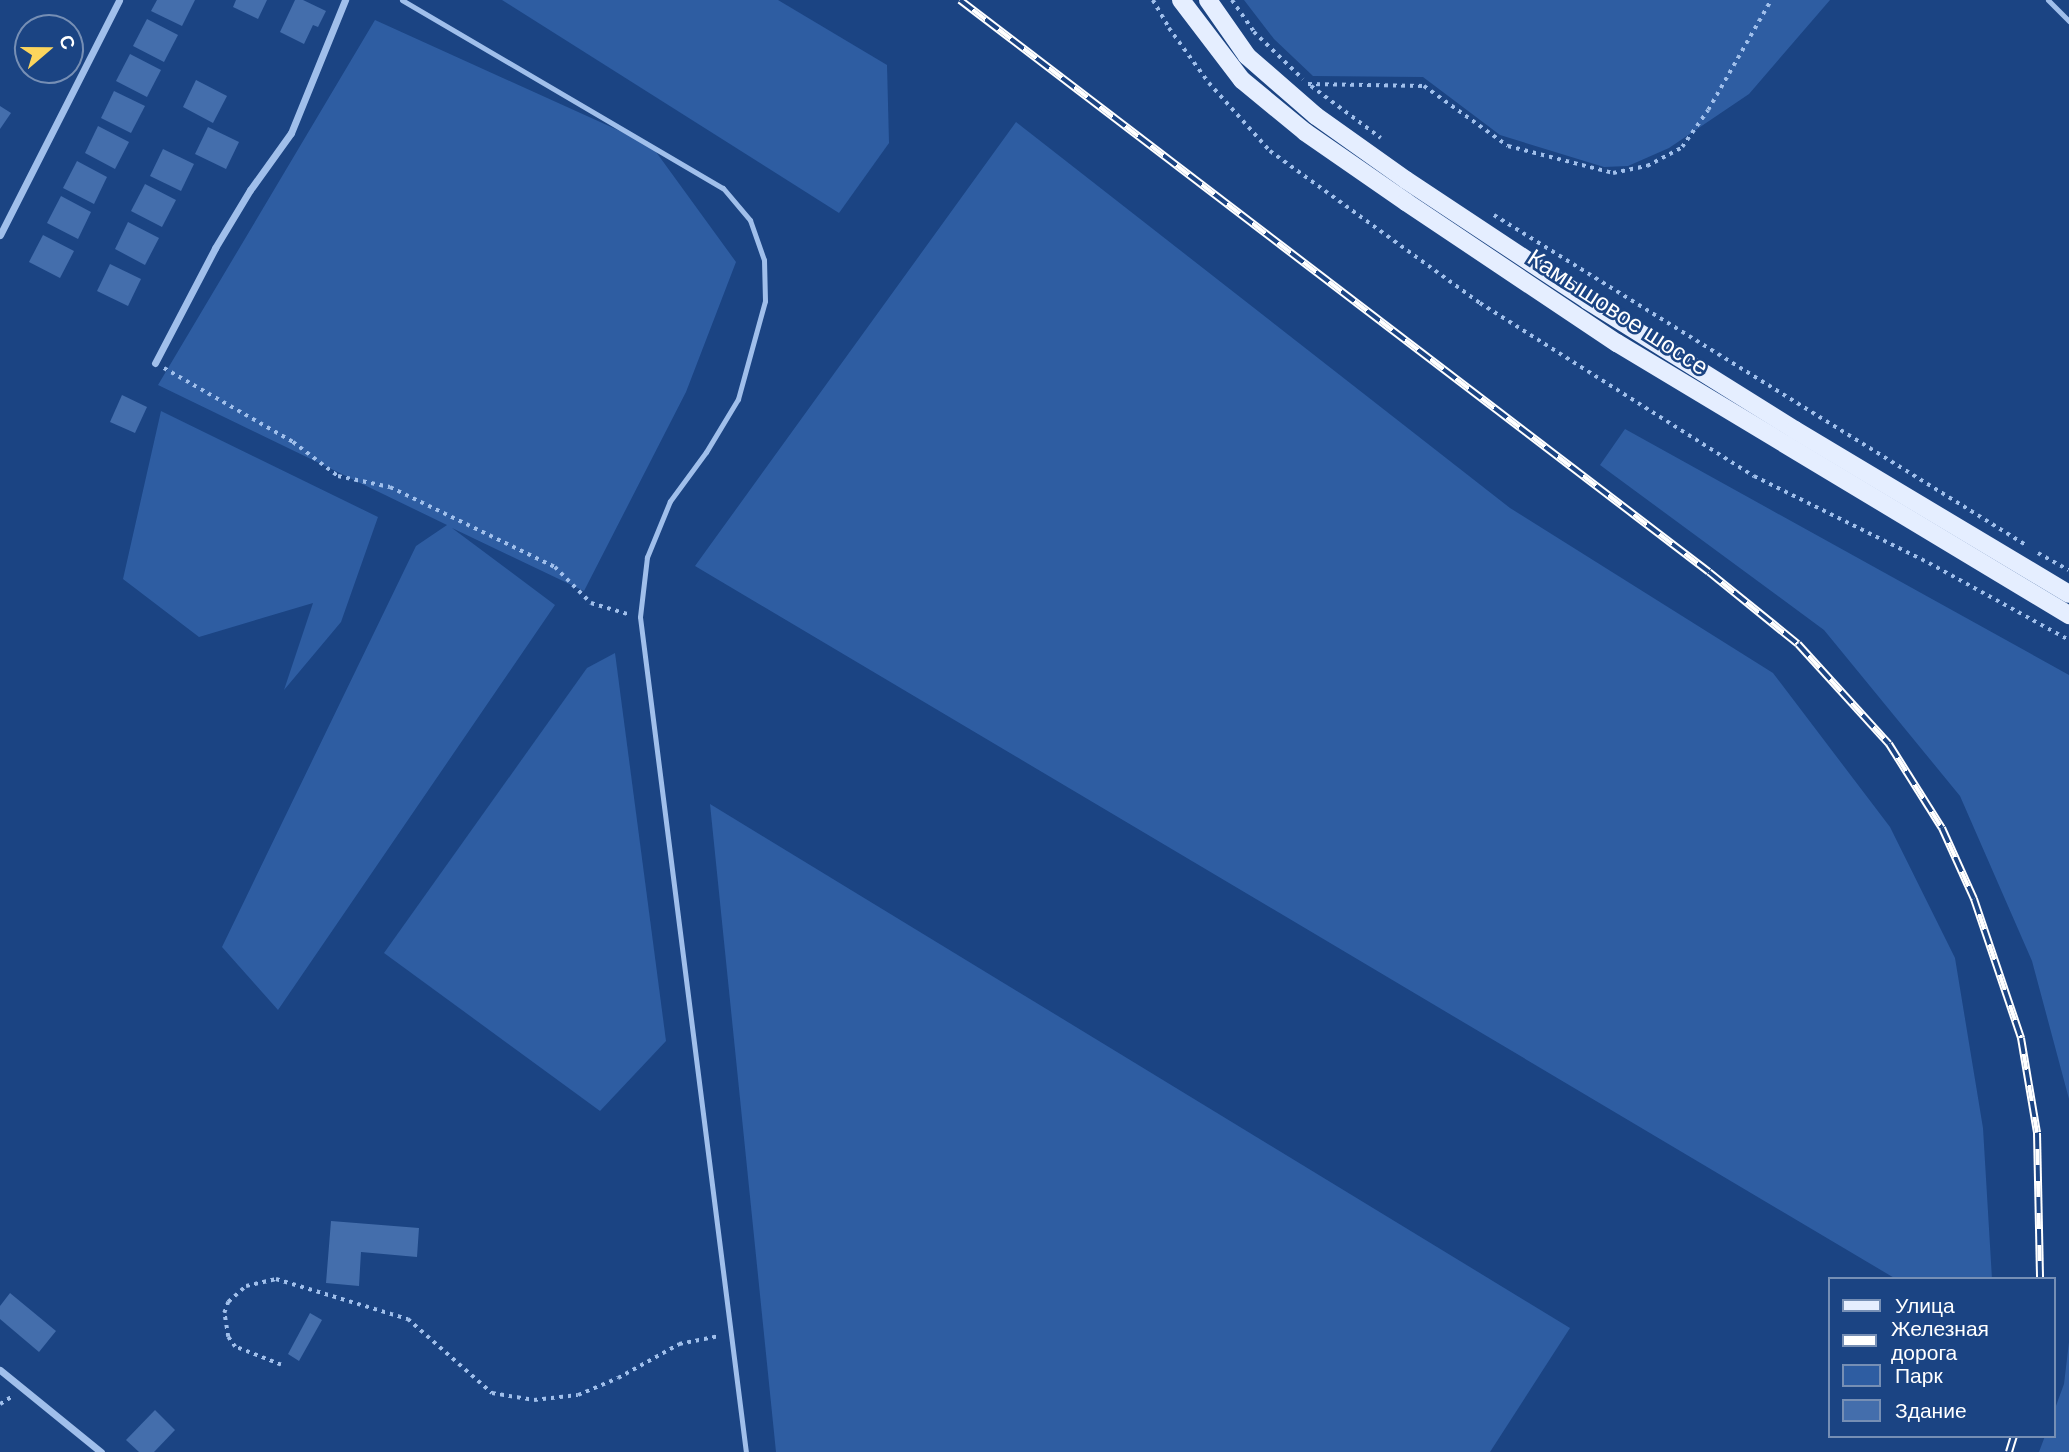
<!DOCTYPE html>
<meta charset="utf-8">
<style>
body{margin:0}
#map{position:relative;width:2069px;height:1452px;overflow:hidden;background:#1b4483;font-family:Arial,sans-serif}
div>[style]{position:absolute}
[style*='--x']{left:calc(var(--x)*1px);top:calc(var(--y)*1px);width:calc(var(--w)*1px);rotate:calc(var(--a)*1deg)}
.green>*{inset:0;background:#2e5da2}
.building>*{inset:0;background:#446eac}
.path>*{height:3.5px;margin-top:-1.75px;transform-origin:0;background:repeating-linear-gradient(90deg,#a0bfeb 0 3.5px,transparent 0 8.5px)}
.lane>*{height:5px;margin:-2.5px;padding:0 2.5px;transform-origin:2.5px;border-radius:2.5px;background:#a0bfeb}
.street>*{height:7px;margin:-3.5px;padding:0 3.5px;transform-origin:3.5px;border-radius:3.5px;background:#a0bfeb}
.primary>*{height:18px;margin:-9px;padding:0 9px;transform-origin:9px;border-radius:9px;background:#e5eeff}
.rail>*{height:8px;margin-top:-4px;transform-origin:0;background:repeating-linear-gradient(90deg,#1b4483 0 16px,#fff 0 32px);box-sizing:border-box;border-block:2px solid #fff}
span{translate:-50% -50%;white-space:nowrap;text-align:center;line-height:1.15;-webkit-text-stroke:5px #1b4483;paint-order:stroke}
.street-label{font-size:24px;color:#fff}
.legend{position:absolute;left:1828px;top:1277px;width:228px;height:161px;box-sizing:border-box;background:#1b4483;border:2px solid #768fb5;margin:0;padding:9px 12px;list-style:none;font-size:21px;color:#fff}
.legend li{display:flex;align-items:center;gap:14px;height:35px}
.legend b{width:35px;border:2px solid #768fb5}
.north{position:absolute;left:14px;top:14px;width:70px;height:70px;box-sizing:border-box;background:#1b4483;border:2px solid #768fb5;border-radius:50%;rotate:70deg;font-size:19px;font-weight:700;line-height:28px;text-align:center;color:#fff}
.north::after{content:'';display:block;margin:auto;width:24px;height:32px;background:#fcd55d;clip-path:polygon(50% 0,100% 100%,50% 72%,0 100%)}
</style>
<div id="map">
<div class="green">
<i style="clip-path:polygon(502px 0,778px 0,887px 65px,889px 143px,839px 213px)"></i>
<i style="clip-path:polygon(1244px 0,1830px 0,1749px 94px,1669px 148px,1628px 166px,1604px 167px,1500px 135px,1423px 77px,1313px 76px,1274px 39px)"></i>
<i style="clip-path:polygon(375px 20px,651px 145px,736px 262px,686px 392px,584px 591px,452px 528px,555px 605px,278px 1010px,222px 947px,416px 546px,447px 525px,158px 385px)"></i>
<i style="clip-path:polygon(1016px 122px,1510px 508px,1773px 673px,1890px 827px,1955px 958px,1983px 1128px,1992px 1279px,1896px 1279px,695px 566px)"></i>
<i style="clip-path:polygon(161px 411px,378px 517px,341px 622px,284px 690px,313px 603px,199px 637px,123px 579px)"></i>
<i style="clip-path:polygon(1625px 429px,2069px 675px,2069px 1099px,2032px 961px,1960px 796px,1824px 630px,1600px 465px)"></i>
<i style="clip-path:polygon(615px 653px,666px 1041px,600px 1111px,384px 953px,587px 668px)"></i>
<i style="clip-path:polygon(710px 804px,1570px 1328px,1490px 1452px,776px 1452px)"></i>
<i style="clip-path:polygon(2069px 1342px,2069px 1452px,2039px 1452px,2045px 1436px,2053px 1436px,2053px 1414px,2064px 1384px)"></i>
</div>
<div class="building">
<i style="clip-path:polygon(157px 0,195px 0,182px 26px,151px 11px)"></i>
<i style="clip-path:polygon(236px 0,267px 0,258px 19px,233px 7px)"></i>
<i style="clip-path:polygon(295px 0,303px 0,326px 11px,318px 27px,313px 25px,304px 44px,280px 32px)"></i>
<i style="clip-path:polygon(147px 19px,178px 35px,164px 62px,133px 46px)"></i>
<i style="clip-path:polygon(130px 54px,161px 70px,147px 97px,116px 81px)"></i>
<i style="clip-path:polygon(196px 80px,227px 96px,213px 123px,183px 107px)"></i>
<i style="clip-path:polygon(114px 91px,145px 106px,131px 133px,101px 118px)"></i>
<i style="clip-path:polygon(0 106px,11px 113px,0 129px)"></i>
<i style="clip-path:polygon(98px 126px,129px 142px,115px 169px,85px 153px)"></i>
<i style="clip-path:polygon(208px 127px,239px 142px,226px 169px,195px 154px)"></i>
<i style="clip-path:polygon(163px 149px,194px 164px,181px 191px,150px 176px)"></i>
<i style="clip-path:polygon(77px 161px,107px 177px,94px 204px,63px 188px)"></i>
<i style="clip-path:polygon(145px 184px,176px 200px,162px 227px,131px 211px)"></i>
<i style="clip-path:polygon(61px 196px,91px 212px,78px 239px,47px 223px)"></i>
<i style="clip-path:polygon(128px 222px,159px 238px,145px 265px,115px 249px)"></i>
<i style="clip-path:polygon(43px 235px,74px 251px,60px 278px,29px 262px)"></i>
<i style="clip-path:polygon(110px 264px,141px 279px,128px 306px,97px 291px)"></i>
<i style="clip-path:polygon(122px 395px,147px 407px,135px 433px,110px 422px)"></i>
<i style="clip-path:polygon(331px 1221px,419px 1228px,417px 1257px,361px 1252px,359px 1286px,326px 1283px)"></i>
<i style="clip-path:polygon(10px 1293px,56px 1331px,39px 1352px,0 1319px,0 1306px)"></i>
<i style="clip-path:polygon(310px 1313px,322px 1320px,299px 1361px,288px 1354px)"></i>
<i style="clip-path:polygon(155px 1410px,175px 1430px,154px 1452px,139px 1452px,126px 1440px)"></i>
</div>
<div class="path">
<i style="--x:1153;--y:0;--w:32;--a:60"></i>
<i style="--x:1169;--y:28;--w:68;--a:54"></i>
<i style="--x:1209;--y:83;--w:91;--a:48.1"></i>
<i style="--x:1270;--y:151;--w:259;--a:35.9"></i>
<i style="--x:1480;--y:303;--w:324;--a:32.3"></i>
<i style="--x:1754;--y:476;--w:195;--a:26.4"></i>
<i style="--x:1929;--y:563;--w:160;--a:28.8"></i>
<i style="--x:1232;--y:0;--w:39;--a:55"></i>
<i style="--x:1254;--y:32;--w:68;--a:43.8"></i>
<i style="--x:1308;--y:84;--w:116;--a:1"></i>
<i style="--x:1424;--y:86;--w:103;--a:35.5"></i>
<i style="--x:1508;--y:146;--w:108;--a:14.4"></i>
<i style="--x:1613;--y:173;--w:35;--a:-12"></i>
<i style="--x:1647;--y:166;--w:40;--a:-28"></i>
<i style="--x:1682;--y:147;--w:45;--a:-54.9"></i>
<i style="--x:1708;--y:110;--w:127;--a:-60.2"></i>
<i style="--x:1311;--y:86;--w:87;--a:36.6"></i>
<i style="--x:1494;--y:215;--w:626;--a:31.81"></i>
<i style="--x:164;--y:368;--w:149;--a:29.8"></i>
<i style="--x:293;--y:442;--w:56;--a:37.1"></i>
<i style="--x:338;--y:476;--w:53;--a:11.9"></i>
<i style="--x:390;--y:487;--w:183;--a:25.9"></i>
<i style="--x:555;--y:567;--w:51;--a:45"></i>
<i style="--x:591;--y:603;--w:42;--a:16.7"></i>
<i style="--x:2038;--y:553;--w:35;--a:29"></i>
<i style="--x:281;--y:1365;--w:49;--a:-158.6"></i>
<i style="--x:235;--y:1347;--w:12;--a:-125"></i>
<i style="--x:228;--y:1337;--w:24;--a:-99"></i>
<i style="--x:224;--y:1313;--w:12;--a:-70"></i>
<i style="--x:228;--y:1302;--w:24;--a:-42"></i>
<i style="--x:246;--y:1286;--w:31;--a:-13"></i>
<i style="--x:276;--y:1279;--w:138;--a:16.9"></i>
<i style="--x:408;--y:1319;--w:112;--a:41.4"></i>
<i style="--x:492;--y:1393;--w:43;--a:9.5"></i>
<i style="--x:534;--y:1400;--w:44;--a:-6.5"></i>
<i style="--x:578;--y:1395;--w:43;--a:-23"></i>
<i style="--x:618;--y:1378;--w:70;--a:-29.1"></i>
<i style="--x:679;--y:1344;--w:41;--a:-11.3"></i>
<i style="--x:0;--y:1404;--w:15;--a:-32"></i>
</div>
<div class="lane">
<i style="--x:402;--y:0;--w:372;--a:30.4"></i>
<i style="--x:723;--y:188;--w:42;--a:49.8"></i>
<i style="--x:750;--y:220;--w:42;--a:70.7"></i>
<i style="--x:764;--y:260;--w:41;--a:88.6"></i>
<i style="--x:765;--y:301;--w:102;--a:105.4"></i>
<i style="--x:738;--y:399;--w:62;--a:121.1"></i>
<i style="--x:706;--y:452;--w:61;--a:126.3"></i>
<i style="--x:670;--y:501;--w:61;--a:112.3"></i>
<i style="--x:647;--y:557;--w:60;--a:96.7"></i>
<i style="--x:640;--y:617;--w:842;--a:82.77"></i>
<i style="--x:2048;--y:0;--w:30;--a:45"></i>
</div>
<div class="street">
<i style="--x:0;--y:235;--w:263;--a:-63.1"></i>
<i style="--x:155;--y:363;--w:130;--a:-62.4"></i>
<i style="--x:215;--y:248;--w:68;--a:-58.9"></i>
<i style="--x:250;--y:190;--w:70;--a:-54.3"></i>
<i style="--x:291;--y:133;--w:144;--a:-67.9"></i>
<i style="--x:0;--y:1370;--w:130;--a:39.1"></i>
</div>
<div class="primary">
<i style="--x:1181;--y:0;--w:101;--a:52.7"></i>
<i style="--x:1242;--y:80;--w:82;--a:39.5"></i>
<i style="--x:1305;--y:132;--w:123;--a:34.7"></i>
<i style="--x:1406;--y:202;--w:254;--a:33.8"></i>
<i style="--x:1617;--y:343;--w:528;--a:31.04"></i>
<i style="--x:1208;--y:0;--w:68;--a:55.1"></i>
<i style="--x:1247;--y:56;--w:91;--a:41"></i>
<i style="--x:1316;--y:116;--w:110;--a:35.4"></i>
<i style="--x:1406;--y:180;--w:217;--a:33.5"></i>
<i style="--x:1587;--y:300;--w:245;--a:32"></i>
<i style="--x:1795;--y:430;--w:319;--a:30.9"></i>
</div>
<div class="rail">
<i style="--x:960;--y:0;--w:942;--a:37.37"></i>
<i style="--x:1709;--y:572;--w:114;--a:39"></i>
<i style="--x:1798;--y:644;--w:135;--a:47.7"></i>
<i style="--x:1889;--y:744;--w:99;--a:57.8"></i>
<i style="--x:1942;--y:828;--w:78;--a:65.7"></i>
<i style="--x:1974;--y:899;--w:147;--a:71.3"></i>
<i style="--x:2021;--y:1038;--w:96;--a:80.4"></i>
<i style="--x:2037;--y:1133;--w:146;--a:88.8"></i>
<i style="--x:2009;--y:1452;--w:17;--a:-73"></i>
</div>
<div class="street-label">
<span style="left:1618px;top:312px;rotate:33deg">Камышовое шоссе</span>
</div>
<ul class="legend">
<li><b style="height:9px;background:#e5eeff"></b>Улица</li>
<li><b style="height:9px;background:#fff"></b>Железная дорога</li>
<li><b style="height:19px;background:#2e5da2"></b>Парк</li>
<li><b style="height:19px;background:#446eac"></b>Здание</li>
</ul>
<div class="north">С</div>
</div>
